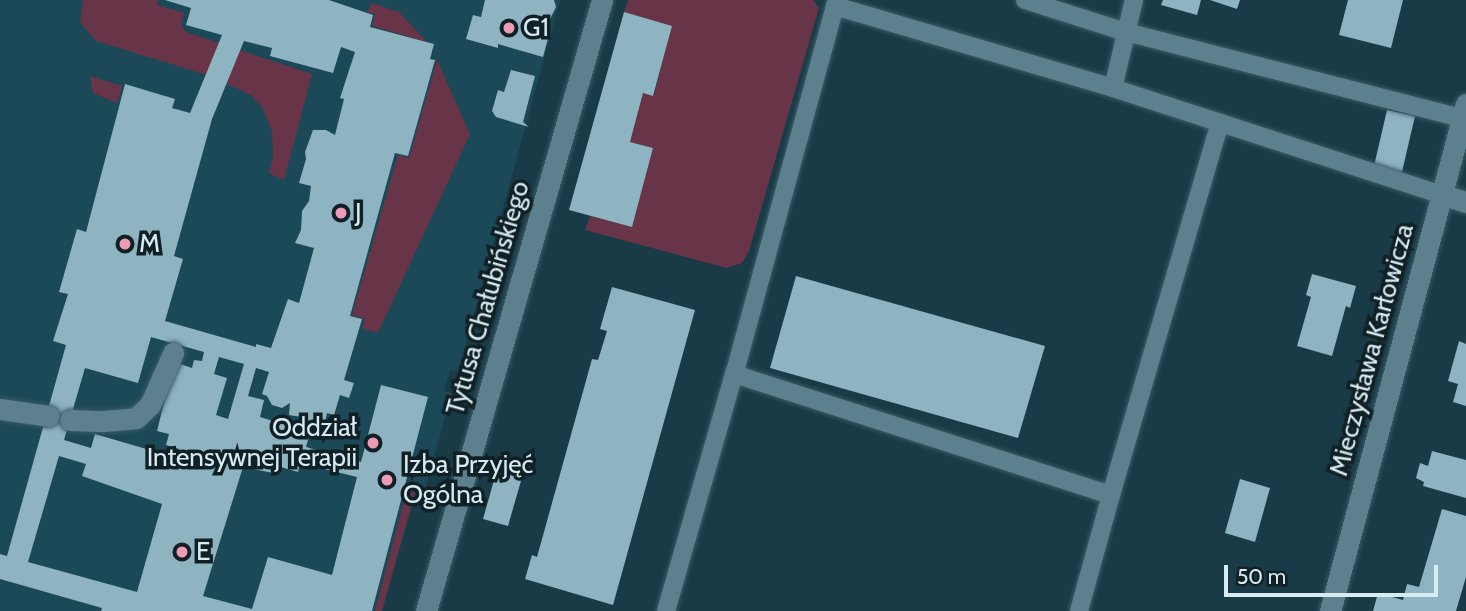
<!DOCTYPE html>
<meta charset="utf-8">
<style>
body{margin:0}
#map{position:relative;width:1466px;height:611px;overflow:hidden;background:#183b47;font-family:Cabin,sans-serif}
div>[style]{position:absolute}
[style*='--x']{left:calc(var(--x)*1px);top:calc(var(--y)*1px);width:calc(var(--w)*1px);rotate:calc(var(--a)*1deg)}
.built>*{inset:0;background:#1c4957}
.green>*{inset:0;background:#683447}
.building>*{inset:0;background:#8eb3c1}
.roads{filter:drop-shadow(0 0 2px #3c5a64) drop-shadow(0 0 2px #3c5a64)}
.lane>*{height:18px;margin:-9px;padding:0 9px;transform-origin:9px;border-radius:9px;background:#5c808d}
.street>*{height:21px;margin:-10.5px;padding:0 10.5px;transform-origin:10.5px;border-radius:10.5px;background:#5c808d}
.dots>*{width:19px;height:19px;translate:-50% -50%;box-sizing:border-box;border:4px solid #112025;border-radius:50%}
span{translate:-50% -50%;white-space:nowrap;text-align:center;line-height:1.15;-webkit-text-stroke:7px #112025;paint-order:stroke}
.poi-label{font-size:26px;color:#d7ebf2}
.left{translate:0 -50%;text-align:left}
.right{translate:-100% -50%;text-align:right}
.street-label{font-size:26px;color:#d7ebf2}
.scale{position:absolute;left:1224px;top:565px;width:214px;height:32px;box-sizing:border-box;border:4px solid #d7ebf2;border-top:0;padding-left:9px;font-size:21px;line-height:24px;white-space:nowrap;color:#d7ebf2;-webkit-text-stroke:5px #112025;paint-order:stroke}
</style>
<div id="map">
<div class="built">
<i style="clip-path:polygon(0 0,560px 0,458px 372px,450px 370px,444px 391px,452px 393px,424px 492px,416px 491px,382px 611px,0 611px)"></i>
</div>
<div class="green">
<i style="clip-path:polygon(83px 0,158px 0,157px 5px,184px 13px,181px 24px,186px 32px,312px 74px,284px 180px,269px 173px,273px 156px,272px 132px,263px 109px,251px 95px,210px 76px,96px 41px,80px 22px)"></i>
<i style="clip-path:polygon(628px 0,813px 0,819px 8px,749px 251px,742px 263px,727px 268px,585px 230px,590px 216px,632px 226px,653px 148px,630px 142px,643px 93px,654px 95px,671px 27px,624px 12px)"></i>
<i style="clip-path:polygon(372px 3px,399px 12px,427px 42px,372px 26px,375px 14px,367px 12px)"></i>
<i style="clip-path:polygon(437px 60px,470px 134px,378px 333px,362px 328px,365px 319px,352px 315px,398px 155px,409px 158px)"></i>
<i style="clip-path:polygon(90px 76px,122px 86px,117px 103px,93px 93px)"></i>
<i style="clip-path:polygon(407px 490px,415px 493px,382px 611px,375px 611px)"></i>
</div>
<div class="building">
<i style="clip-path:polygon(evenodd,165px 0,329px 0,373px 15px,370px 27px,434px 44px,430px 59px,435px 60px,408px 156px,395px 153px,350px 316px,362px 319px,344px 380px,354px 383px,349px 398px,340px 395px,334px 415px,327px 413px,325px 422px,312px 425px,306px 447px,361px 462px,381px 385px,428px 397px,372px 611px,101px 611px,102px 608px,0 579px,0 554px,7px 556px,66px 345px,53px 341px,68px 294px,59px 292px,77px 229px,86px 232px,125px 84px,175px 99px,172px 108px,190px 113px,222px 35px,186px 25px,191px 8px,165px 0,244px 41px,272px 48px,270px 56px,333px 73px,341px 47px,355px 52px,340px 98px,344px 99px,335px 135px,326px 130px,313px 130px,305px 152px,306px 159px,299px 183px,311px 186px,309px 201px,302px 211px,301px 230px,295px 243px,314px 248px,299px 303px,288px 299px,271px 348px,256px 344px,256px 347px,165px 321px,183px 259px,174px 256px,212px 119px,244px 41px,165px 0,151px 337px,204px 352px,202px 361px,194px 360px,192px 368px,174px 362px,157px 431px,169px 434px,166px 445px,179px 449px,177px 458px,95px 434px,91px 448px,64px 440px,85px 368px,138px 383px,151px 337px,165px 0,219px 357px,244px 364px,228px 419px,216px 415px,227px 378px,214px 374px,219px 357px,165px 0,256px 368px,269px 372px,262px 394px,267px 396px,272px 405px,282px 408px,290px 403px,289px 415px,302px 417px,296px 438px,290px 436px,293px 427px,260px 417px,264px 400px,248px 396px,256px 368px,165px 0,59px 456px,86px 464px,82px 476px,162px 504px,137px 592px,28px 562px,59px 456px,165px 0,300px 463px,357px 477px,332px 575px,268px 557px,252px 609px,203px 596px,243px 467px,279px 474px,281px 467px,298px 472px,300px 463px)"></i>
<i style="clip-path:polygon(485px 0,554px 0,556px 7px,547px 25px,550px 31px,543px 57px,498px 44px,498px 48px,466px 39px,473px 15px,481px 17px)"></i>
<i style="clip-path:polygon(1163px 0,1201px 0,1197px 15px,1161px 5px)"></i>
<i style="clip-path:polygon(1210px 0,1240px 0,1237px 9px)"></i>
<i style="clip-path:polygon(1348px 0,1403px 0,1391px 48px,1339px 35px)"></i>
<i style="clip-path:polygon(624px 12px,672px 26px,653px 96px,643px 93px,630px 142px,653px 148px,632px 227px,569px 210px)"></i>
<i style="clip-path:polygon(511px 70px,535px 76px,523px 122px,529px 127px,496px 117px,492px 111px,498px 90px,504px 92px)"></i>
<i style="clip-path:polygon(1387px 110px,1415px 116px,1402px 172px,1374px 166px)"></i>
<i style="clip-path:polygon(1312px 274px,1356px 286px,1350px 308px,1346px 306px,1332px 356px,1297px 346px,1311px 297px,1306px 295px)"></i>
<i style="clip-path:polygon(796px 276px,1045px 346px,1018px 438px,770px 368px)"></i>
<i style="clip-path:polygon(612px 287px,695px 310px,613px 605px,525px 579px,532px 555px,537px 557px,592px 359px,598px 360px,607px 331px,600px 329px)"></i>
<i style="clip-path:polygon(1459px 341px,1466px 344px,1466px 406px,1453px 402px,1458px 384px,1448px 381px)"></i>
<i style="clip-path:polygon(1432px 451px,1466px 460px,1466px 498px,1423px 486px,1424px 482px,1416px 478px,1420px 463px,1428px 466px)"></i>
<i style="clip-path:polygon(500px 459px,525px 467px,508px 526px,483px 519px)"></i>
<i style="clip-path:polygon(1240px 479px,1270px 488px,1255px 542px,1225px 533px)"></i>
<i style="clip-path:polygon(1442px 509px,1466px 516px,1466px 577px,1456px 611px,1373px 611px,1378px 593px,1403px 600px,1407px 584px,1419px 587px)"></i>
</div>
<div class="roads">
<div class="lane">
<i style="--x:837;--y:0;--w:6;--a:108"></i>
<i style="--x:835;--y:6;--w:290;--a:16.4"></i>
<i style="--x:1113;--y:88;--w:347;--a:18"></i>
<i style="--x:1025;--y:0;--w:106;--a:17.6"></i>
<i style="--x:1126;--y:32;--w:347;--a:14.4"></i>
<i style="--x:835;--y:6;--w:382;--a:105.3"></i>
<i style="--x:734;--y:374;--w:396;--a:17.8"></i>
<i style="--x:1111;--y:495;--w:388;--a:-73.7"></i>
<i style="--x:1113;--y:88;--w:90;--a:-76.6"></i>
<i style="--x:666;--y:611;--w:247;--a:-74"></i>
<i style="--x:1079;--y:611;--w:120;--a:-74.6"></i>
</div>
<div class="street">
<i style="--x:1443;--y:195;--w:24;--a:17"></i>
<i style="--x:0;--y:409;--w:49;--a:8.1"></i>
<i style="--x:70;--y:420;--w:34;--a:2"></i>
<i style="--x:104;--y:421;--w:32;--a:-5"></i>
<i style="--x:136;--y:418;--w:19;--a:-43"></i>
<i style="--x:150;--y:405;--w:57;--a:-66.1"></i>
<i style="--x:426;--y:611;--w:636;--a:-73.93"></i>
<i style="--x:1330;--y:611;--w:525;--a:-74.98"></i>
</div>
</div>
<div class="dots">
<i style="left:509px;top:28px;background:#ef9ab7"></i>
<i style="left:341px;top:213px;background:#ef9ab7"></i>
<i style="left:125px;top:244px;background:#ef9ab7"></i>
<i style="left:373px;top:443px;background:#ef9ab7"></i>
<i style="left:387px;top:480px;background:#ef9ab7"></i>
<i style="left:182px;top:552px;background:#ef9ab7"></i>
</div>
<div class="poi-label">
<span class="left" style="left:523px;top:28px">G1</span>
<span class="left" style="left:355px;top:213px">J</span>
<span class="left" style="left:139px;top:244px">M</span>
<span class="right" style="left:357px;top:443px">Oddział<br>Intensywnej Terapii</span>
<span class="left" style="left:403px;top:480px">Izba Przyjęć<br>Ogólna</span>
<span class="left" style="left:196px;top:552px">E</span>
</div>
<div class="street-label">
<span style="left:488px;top:298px;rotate:-74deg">Tytusa Chałubińskiego</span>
<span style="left:1372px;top:350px;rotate:-75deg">Mieczysława Karłowicza</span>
</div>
<div class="scale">50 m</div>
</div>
